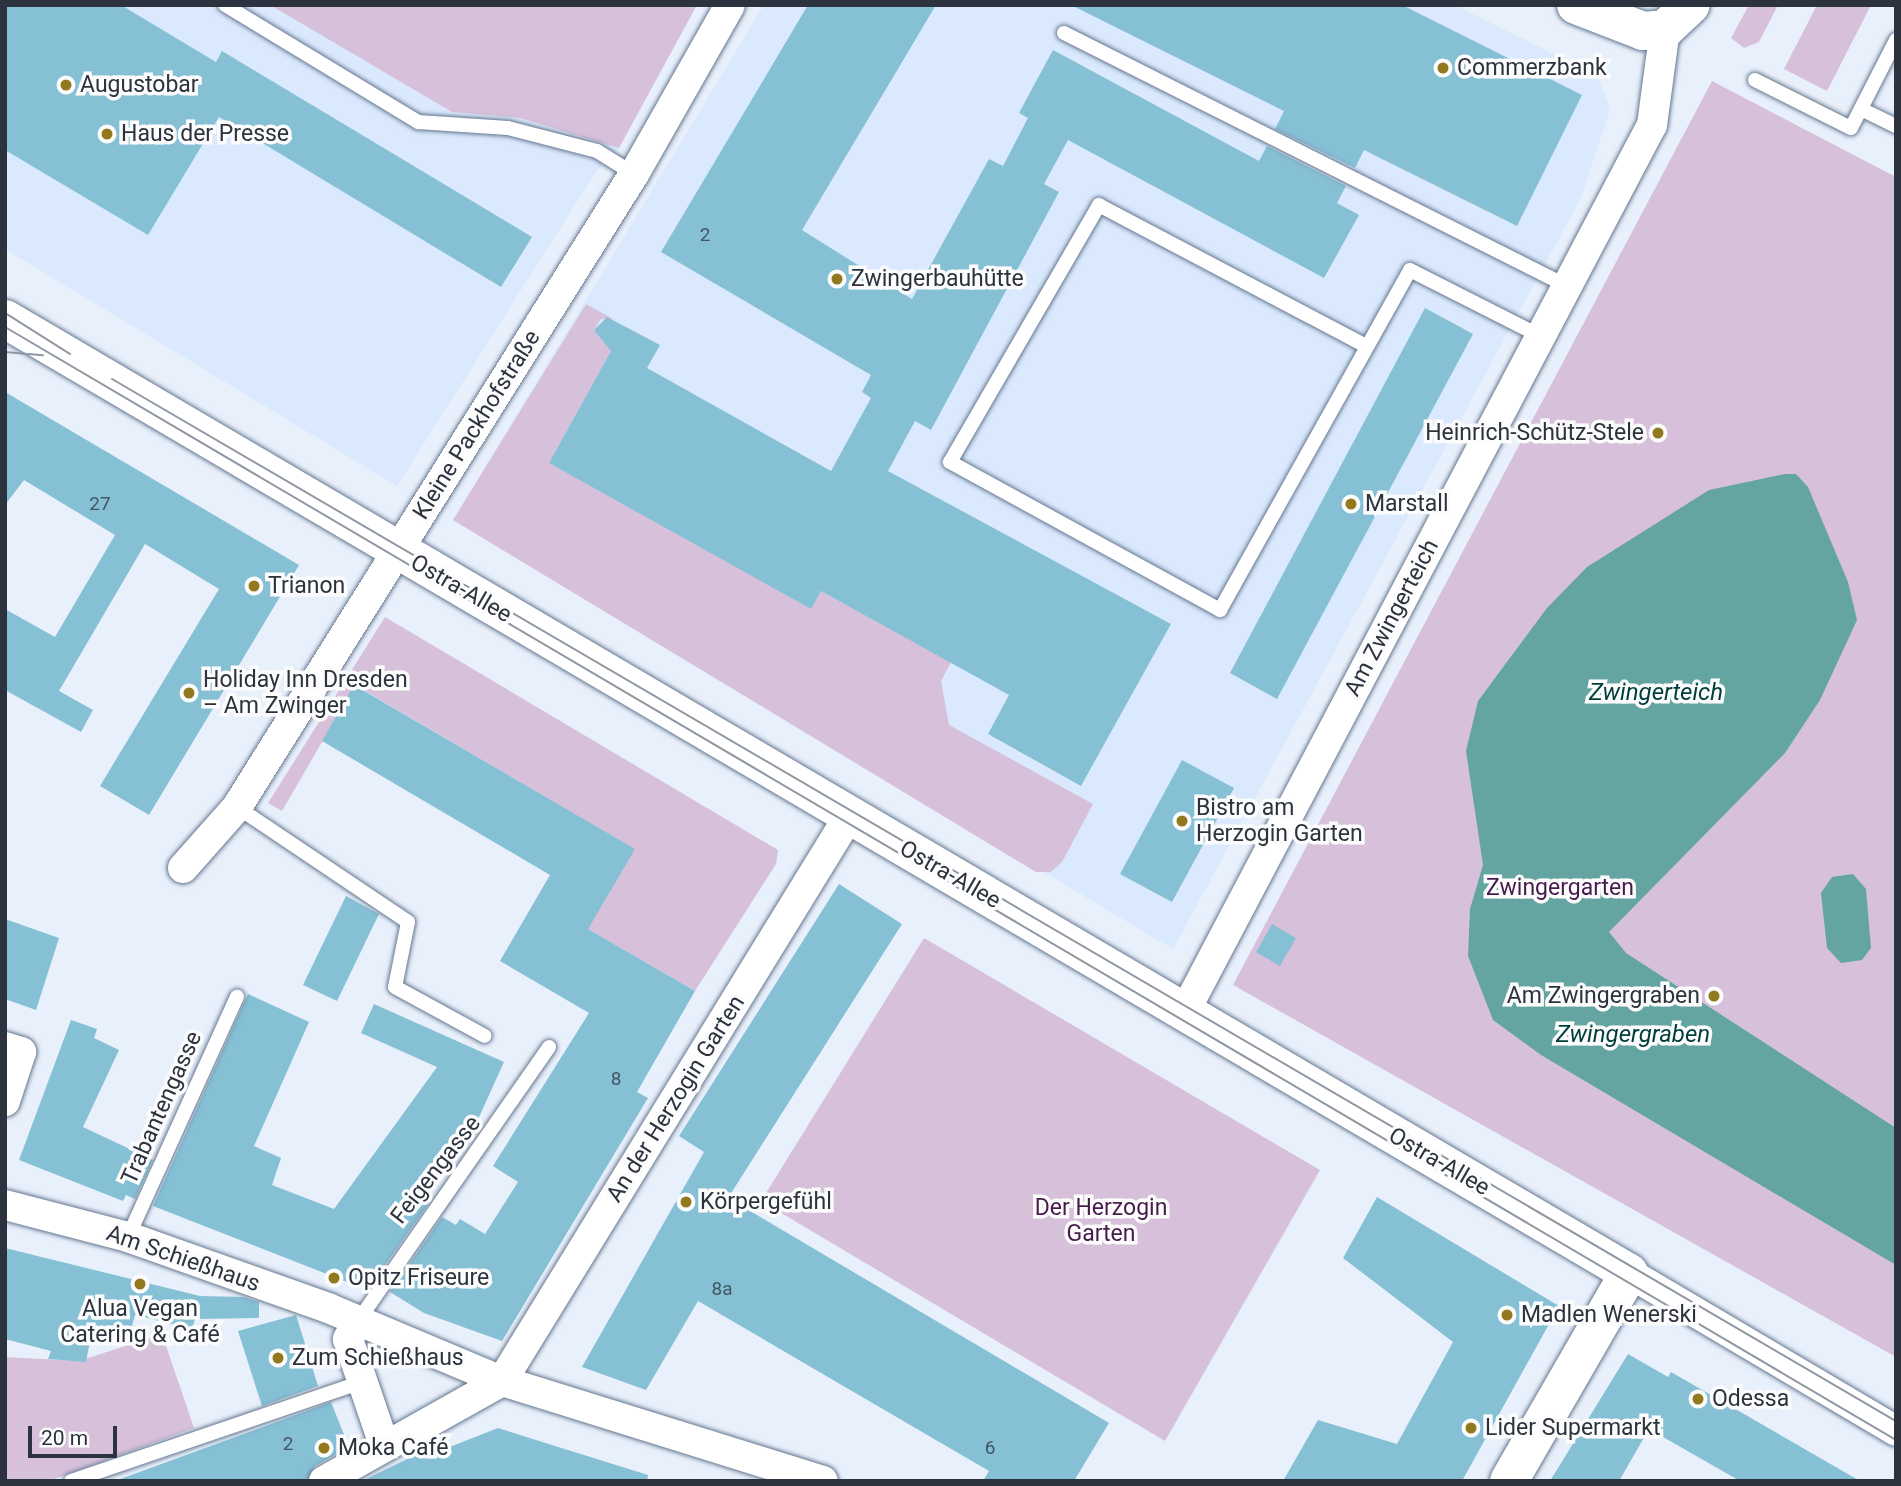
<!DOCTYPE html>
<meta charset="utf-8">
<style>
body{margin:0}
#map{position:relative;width:1901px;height:1486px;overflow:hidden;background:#e8f0fb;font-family:Roboto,sans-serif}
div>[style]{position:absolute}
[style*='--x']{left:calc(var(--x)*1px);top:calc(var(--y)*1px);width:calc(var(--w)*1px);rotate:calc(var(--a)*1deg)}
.built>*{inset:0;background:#dae9fd}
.green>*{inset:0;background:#d7c0da}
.water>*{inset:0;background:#64a5a1}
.building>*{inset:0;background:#86c0d5}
.roads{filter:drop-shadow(0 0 2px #657790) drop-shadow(0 0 2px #657790)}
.lane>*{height:14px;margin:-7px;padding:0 7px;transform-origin:7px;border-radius:7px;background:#fff}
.street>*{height:30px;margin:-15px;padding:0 15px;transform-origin:15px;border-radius:15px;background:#fff}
.secondary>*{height:38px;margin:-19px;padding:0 19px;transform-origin:19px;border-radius:19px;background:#fff}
.tram>*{height:2px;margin:-1px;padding:0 1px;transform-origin:1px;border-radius:1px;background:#8f97a2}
.dots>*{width:19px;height:19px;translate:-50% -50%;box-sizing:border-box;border:4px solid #fcfcfc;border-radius:50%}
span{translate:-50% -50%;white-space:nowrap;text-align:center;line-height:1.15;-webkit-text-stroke:7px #fcfcfc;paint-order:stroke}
.number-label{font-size:19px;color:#425664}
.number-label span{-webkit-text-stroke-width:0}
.poi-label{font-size:23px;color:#2c333e}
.left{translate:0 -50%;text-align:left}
.right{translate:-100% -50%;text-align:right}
.street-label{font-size:23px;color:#2c333e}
.park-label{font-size:23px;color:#471c4d}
.water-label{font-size:24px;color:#003e3c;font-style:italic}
.frame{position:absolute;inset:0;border:7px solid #2c333e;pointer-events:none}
.scale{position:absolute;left:28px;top:1426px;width:89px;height:32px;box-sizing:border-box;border:4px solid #2c333e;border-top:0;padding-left:9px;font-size:21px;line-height:24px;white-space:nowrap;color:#2c333e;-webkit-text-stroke:5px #fcfcfc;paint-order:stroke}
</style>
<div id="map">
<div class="built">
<i style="clip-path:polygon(5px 5px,270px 5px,452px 112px,520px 118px,619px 148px,596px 172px,397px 486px,5px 249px)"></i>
<i style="clip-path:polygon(764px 5px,1454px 5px,1597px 75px,1610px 109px,1581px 198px,1173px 949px,453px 520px)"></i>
</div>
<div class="green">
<i style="clip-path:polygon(270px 5px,697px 5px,619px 148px,520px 118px,452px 112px)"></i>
<i style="clip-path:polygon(1749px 5px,1778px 5px,1759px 42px,1744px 48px,1731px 38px)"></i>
<i style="clip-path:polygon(1817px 5px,1871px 5px,1827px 91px,1784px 69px)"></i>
<i style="clip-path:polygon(1712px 81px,1896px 177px,1896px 1357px,1233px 985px)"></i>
<i style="clip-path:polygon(586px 304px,613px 319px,601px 319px,594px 330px,613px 348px,549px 463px,811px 608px,821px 591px,951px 662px,941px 681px,949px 725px,1093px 804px,1062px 862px,1051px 872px,1036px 872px,453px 520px)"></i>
<i style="clip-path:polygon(385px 617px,778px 850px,776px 864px,695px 991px,569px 918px,602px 905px,634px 849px,355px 685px,282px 811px,268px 803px)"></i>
<i style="clip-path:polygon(924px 938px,1320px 1170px,1165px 1441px,761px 1201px)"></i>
<i style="clip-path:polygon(162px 1334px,194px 1428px,49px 1481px,5px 1481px,5px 1357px,79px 1361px)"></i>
</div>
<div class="water">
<i style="clip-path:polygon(1785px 474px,1796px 474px,1808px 487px,1848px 582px,1857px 620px,1820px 700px,1785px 753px,1609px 932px,1626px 953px,1896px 1128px,1896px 1265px,1541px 1055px,1493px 1020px,1468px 956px,1470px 909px,1483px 865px,1466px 751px,1478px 701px,1547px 608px,1587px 567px,1709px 490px)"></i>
<i style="clip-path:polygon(1853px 874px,1866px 889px,1871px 948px,1862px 960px,1841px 963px,1827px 948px,1821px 893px,1832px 877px)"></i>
</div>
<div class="building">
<i style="clip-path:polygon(5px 5px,121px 5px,216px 62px,222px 51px,532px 237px,501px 287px,219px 117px,148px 235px,5px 150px)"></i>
<i style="clip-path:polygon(808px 5px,936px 5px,802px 230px,912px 299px,989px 159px,1003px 166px,1028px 118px,1019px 113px,1053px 50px,1259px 161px,1267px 146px,1346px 186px,1337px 203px,1359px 215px,1324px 278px,1068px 140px,1044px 184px,1059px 192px,931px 430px,915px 421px,888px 471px,1171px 624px,1081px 786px,988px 734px,1009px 695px,821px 591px,811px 609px,549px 463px,611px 351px,594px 330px,607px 317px,660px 345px,647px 368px,831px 471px,871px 398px,862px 392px,871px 375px,661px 252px)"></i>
<i style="clip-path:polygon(1071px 5px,1402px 5px,1582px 95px,1517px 226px,1364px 150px,1355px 168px,1275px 129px,1284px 111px)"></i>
<i style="clip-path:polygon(1425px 308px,1473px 334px,1277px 699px,1230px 673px)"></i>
<i style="clip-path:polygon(5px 392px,299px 565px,149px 815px,100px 786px,219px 589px,145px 544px,59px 691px,93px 710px,81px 732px,5px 690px,5px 609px,55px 637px,115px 535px,24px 480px,5px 505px)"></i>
<i style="clip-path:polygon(354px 685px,635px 849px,588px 929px,695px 991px,637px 1092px,648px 1098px,502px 1341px,424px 1313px,390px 1292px,442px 1217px,456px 1225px,460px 1219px,485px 1234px,518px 1182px,493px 1166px,589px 1013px,500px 961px,550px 875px,322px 741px)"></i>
<i style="clip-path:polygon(1182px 760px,1234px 788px,1172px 902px,1120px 874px)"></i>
<i style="clip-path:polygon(839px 884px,902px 924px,728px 1198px,1109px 1423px,1074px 1481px,983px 1481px,989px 1471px,698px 1301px,646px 1390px,582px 1367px,704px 1152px,679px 1136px)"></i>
<i style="clip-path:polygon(346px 896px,379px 914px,337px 1001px,303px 985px)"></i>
<i style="clip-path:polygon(5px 919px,59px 938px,36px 1010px,5px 999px)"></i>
<i style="clip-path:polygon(1272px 924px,1296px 938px,1280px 966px,1256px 952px)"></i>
<i style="clip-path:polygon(248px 994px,309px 1022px,254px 1146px,281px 1158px,272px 1185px,334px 1209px,437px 1067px,361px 1033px,374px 1004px,504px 1062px,465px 1148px,456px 1142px,419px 1198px,429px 1203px,373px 1282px,366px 1278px,360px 1287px,153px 1206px)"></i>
<i style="clip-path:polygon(71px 1020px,97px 1029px,94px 1038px,119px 1050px,83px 1127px,153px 1160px,135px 1199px,126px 1195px,123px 1201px,19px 1160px)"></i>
<i style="clip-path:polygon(1377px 1197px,1559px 1306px,1462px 1481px,1283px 1481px,1318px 1420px,1397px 1444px,1453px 1342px,1343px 1258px)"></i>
<i style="clip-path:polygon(5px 1248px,200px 1296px,244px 1297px,259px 1302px,259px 1318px,195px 1319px,192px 1329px,135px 1315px,127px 1344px,91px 1336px,86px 1362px,48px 1359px,51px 1351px,5px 1339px)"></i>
<i style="clip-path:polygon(296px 1315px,318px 1386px,262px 1406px,238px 1331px)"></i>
<i style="clip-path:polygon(1628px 1354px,1668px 1377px,1671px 1372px,1860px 1481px,1740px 1481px,1649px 1429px,1619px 1481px,1550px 1481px)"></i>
<i style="clip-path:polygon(331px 1402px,349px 1447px,315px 1466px,307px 1481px,115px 1481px)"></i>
<i style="clip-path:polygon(498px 1428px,648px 1475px,647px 1481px,362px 1481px,438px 1444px,442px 1450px)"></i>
</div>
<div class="roads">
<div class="lane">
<i style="--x:225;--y:5;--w:226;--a:31.2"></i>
<i style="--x:418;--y:122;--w:90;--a:3.8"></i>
<i style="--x:508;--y:128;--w:92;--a:14.5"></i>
<i style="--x:597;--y:151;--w:44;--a:31.9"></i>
<i style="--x:1064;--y:33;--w:563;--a:26.7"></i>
<i style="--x:1755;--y:80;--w:107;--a:26.6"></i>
<i style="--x:1851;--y:128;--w:99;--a:-62.9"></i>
<i style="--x:1861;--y:109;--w:39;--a:26"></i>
<i style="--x:1366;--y:346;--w:302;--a:-152.2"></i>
<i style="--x:1099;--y:205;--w:297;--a:120.1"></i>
<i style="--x:950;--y:462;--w:308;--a:28.7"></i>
<i style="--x:1220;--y:610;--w:389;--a:-60.8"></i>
<i style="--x:1410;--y:270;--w:146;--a:26.9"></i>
<i style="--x:237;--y:807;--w:206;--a:33.9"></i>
<i style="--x:408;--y:922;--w:66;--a:101.3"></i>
<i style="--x:395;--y:987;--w:102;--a:28.6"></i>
<i style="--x:128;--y:1237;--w:264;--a:-65.6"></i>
<i style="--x:358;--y:1321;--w:334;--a:-55.1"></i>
<i style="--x:71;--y:1481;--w:306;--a:-18.8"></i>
</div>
<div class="street">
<i style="--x:183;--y:868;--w:81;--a:-48.5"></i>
<i style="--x:237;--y:807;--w:747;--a:-57.91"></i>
<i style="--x:634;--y:174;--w:194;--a:-60.4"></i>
<i style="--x:1185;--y:1011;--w:1002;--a:-62.21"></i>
<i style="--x:1652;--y:125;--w:97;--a:-82.3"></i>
<i style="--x:5;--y:1047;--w:17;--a:17"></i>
<i style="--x:21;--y:1052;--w:52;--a:108.1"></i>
<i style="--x:5;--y:1205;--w:127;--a:14.6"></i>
<i style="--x:128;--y:1237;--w:212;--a:19.5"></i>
<i style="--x:328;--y:1308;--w:189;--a:22.8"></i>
<i style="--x:502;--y:1381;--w:336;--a:17.3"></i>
<i style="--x:1629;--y:1273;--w:310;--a:30.6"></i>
<i style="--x:358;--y:1321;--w:21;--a:119"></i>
<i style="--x:348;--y:1339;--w:112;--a:71.2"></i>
<i style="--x:324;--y:1481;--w:204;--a:-29.3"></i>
<i style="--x:502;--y:1381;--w:663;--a:-58.44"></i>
</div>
<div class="secondary">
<i style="--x:1576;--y:5;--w:72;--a:21.2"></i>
<i style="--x:1643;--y:31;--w:22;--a:-5"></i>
<i style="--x:1665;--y:29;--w:35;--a:-43"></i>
<i style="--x:5;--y:319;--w:1883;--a:30.43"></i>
<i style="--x:1629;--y:1273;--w:240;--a:120"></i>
</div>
</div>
<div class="tram">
<i style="--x:5;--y:313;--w:77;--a:32.2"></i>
<i style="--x:5;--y:327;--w:2194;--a:30.48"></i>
<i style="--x:5;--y:352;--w:38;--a:5"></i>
<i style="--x:112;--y:379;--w:2066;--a:30.29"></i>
</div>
<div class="dots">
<i style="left:1443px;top:68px;background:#92781e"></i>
<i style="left:66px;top:85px;background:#92781e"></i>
<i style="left:107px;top:134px;background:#92781e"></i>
<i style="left:837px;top:279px;background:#92781e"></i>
<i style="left:1658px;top:433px;background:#92781e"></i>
<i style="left:1351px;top:504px;background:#92781e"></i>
<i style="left:254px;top:586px;background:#92781e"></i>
<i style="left:189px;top:693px;background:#92781e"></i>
<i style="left:1182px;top:821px;background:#92781e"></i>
<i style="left:1714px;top:996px;background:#92781e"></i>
<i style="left:686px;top:1202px;background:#92781e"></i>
<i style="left:334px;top:1278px;background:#92781e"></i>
<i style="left:140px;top:1284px;background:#92781e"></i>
<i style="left:1507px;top:1315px;background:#92781e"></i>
<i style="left:278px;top:1358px;background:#92781e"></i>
<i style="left:1698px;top:1399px;background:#92781e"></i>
<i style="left:1471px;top:1428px;background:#92781e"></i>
<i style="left:324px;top:1448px;background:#92781e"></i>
</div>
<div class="number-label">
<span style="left:705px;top:235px">2</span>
<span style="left:100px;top:504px">27</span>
<span style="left:616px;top:1079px">8</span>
<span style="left:722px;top:1289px">8a</span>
<span style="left:288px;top:1444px">2</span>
<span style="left:990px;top:1448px">6</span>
</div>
<div class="poi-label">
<span class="left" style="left:1457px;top:68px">Commerzbank</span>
<span class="left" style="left:80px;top:85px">Augustobar</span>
<span class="left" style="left:121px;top:134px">Haus der Presse</span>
<span class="left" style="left:851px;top:279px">Zwingerbauhütte</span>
<span class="right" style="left:1644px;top:433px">Heinrich-Schütz-Stele</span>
<span class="left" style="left:1365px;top:504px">Marstall</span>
<span class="left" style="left:268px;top:586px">Trianon</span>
<span class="left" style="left:203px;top:693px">Holiday Inn Dresden<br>– Am Zwinger</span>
<span class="left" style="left:1196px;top:821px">Bistro am<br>Herzogin Garten</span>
<span class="right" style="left:1700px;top:996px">Am Zwingergraben</span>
<span class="left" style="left:700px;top:1202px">Körpergefühl</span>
<span class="left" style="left:348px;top:1278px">Opitz Friseure</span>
<span style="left:140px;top:1322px">Alua Vegan<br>Catering &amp; Café</span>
<span class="left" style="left:1521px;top:1315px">Madlen Wenerski</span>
<span class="left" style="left:292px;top:1358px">Zum Schießhaus</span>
<span class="left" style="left:1712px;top:1399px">Odessa</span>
<span class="left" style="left:1485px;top:1428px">Lider Supermarkt</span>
<span class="left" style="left:338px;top:1448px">Moka Café</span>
</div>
<div class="street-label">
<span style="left:477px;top:425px;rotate:-58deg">Kleine Packhofstraße</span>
<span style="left:461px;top:589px;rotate:30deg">Ostra-Allee</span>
<span style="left:1392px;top:618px;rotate:-62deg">Am Zwingerteich</span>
<span style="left:950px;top:875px;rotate:30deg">Ostra-Allee</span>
<span style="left:676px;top:1099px;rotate:-58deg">An der Herzogin Garten</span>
<span style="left:162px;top:1108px;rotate:-66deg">Trabantengasse</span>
<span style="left:1439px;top:1162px;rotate:30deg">Ostra-Allee</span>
<span style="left:436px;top:1170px;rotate:-52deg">Feigengasse</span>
<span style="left:183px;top:1259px;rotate:19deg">Am Schießhaus</span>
</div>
<div class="park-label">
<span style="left:1560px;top:888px">Zwingergarten</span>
<span style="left:1101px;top:1221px">Der Herzogin<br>Garten</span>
</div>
<div class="water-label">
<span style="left:1656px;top:693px">Zwingerteich</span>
<span style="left:1633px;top:1035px">Zwingergraben</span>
</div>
<div class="frame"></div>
<div class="scale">20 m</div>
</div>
